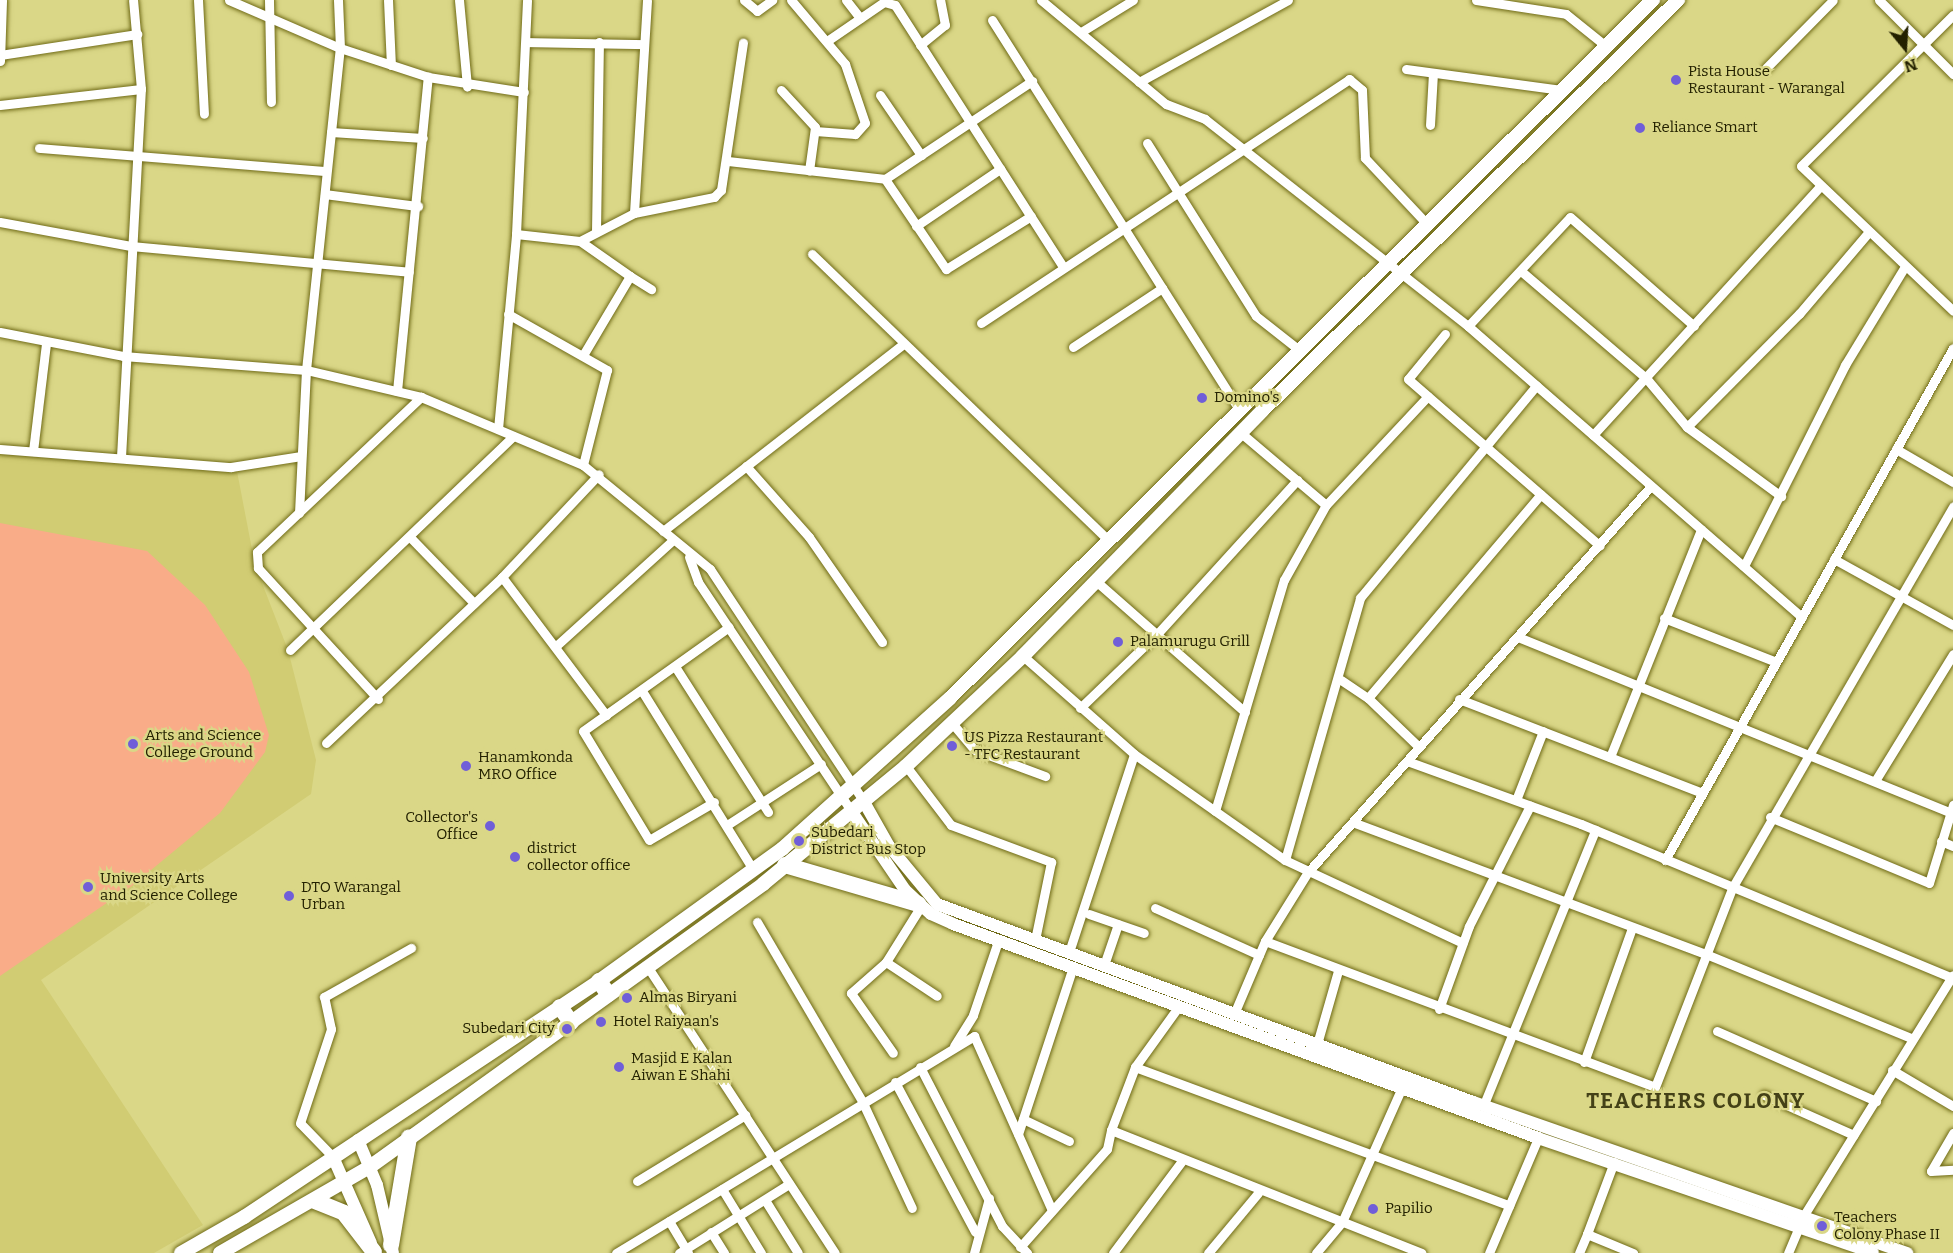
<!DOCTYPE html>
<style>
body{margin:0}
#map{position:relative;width:1953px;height:1253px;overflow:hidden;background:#dad787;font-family:Bitter,serif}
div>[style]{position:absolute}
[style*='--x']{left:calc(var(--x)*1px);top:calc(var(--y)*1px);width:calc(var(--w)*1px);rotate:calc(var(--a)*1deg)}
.built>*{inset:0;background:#d1cc73}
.green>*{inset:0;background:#f9ac88}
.roads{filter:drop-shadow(0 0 2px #706b17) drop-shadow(0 0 2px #706b17)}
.street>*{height:9px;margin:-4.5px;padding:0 4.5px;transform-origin:4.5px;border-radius:4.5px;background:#fff}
.secondary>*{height:12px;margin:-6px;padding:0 6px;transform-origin:6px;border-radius:6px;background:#fff}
.primary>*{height:14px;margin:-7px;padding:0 7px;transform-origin:7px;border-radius:7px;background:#fff}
.highway>*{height:16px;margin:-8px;padding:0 8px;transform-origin:8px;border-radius:8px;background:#fff}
.dots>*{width:16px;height:16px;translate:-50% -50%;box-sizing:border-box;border:3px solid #dad787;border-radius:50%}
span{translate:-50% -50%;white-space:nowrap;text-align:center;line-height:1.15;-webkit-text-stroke:4.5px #dad787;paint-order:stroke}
.poi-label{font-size:15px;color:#232100}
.left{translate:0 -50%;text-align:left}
.right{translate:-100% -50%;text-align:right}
.district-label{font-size:21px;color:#444117;font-weight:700;letter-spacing:1.5px}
.north{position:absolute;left:1875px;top:18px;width:60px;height:60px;-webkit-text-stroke:4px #dad787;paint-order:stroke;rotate:162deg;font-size:16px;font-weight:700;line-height:24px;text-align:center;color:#232100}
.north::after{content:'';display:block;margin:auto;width:21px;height:27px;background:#232100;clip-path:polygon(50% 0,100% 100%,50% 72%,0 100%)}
</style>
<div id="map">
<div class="built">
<i style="clip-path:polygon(0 452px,236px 466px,255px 565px,288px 650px,316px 760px,311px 794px,41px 980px,203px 1225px,154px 1253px,0 1253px)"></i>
</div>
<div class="green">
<i style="clip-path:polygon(0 523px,147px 551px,205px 605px,249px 672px,269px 735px,265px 752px,220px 813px,133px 885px,0 976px)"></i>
</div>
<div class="roads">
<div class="street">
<i style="--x:198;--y:0;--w:114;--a:87"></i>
<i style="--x:229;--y:0;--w:121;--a:23.4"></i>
<i style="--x:340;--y:48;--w:93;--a:18.2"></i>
<i style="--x:428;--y:77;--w:97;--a:8.9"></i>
<i style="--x:269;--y:0;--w:102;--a:88.9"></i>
<i style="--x:388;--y:0;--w:65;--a:87.4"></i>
<i style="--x:459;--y:0;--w:87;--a:84.7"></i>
<i style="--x:744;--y:0;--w:17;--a:40"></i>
<i style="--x:757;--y:11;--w:19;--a:-36"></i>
<i style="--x:791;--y:0;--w:84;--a:49.8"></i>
<i style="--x:845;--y:64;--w:62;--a:71.3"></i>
<i style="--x:865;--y:123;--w:15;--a:132"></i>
<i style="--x:855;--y:134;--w:40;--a:-175.7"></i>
<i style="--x:846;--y:0;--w:23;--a:52"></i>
<i style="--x:1041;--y:0;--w:163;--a:39.8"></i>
<i style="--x:1166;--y:104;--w:42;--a:21"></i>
<i style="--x:1205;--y:119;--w:335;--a:38.2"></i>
<i style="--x:1468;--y:326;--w:443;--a:41.1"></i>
<i style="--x:1476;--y:0;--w:91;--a:8.8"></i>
<i style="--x:1566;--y:14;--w:51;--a:38.7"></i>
<i style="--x:1879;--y:0;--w:105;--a:45"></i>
<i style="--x:1953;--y:15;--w:214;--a:135.2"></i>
<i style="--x:1801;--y:166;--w:210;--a:43.6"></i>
<i style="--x:992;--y:20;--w:459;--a:57.6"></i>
<i style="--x:1081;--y:32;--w:61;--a:-31.6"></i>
<i style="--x:827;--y:41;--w:69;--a:-34.4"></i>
<i style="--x:884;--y:2;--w:11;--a:15"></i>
<i style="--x:895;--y:5;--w:311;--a:57.3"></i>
<i style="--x:526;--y:42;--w:118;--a:1"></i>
<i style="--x:920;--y:45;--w:32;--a:-39"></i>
<i style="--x:945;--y:25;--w:25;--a:-101"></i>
<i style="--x:0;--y:55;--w:139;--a:-8.7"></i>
<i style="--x:0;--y:61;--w:61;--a:-88.1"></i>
<i style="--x:1766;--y:68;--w:95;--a:-45.4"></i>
<i style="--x:1406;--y:69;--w:157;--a:7.7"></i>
<i style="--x:1139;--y:82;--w:170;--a:-28.8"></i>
<i style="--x:781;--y:90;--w:50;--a:47.4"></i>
<i style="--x:815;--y:127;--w:44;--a:97.8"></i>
<i style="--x:880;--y:95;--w:73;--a:55.7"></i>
<i style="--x:0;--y:105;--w:142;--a:-6.5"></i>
<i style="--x:1430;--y:125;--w:52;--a:-86.7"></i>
<i style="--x:331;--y:132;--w:92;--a:3.7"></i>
<i style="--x:1147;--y:143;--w:204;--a:57.8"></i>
<i style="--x:1256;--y:316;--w:55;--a:38.3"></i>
<i style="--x:39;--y:148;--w:288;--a:4.6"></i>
<i style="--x:728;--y:161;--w:158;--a:6.5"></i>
<i style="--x:885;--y:179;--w:177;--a:-33.7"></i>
<i style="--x:885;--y:179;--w:109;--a:55.9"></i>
<i style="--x:946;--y:269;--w:100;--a:-31.9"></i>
<i style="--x:325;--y:194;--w:94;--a:7.4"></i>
<i style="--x:634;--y:213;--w:213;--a:-86.5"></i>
<i style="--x:0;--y:222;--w:133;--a:10.4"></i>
<i style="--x:131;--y:246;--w:279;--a:5.3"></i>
<i style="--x:916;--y:226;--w:102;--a:-34.2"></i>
<i style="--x:596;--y:231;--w:189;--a:-89.1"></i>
<i style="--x:516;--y:234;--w:64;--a:6.2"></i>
<i style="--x:580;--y:241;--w:61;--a:35"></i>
<i style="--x:630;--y:276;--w:92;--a:120.7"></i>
<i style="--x:580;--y:241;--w:61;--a:-27.4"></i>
<i style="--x:634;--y:213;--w:82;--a:-11.3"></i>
<i style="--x:714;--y:197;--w:10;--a:-45"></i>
<i style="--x:721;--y:190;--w:149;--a:-81.5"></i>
<i style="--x:812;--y:254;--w:413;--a:44"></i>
<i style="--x:1521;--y:271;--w:165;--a:40.6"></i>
<i style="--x:1646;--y:378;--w:64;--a:50.1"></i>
<i style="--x:1687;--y:427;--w:117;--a:36.3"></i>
<i style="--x:630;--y:276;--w:25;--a:32"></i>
<i style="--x:508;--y:314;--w:114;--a:29.5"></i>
<i style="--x:607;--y:370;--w:98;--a:104.2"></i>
<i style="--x:981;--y:323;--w:442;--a:-33.5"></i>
<i style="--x:1349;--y:79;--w:17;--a:40"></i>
<i style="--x:1362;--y:90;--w:68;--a:87.5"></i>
<i style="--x:1365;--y:158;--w:89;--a:46.8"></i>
<i style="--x:1468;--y:326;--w:149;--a:-46.9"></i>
<i style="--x:1570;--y:217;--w:165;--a:41.3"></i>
<i style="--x:0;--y:332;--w:125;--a:11"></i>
<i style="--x:123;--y:356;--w:184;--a:4.4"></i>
<i style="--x:306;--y:370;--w:118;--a:13.2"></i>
<i style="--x:421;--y:397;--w:176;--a:22.8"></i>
<i style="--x:583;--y:465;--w:164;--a:39.3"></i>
<i style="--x:710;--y:569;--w:279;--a:56.5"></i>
<i style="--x:1445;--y:334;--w:58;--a:129.4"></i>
<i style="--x:1408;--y:379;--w:254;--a:41"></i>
<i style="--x:1073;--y:347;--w:107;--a:-33.5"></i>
<i style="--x:397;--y:391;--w:316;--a:-84.4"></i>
<i style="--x:1687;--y:427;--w:159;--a:-45.3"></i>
<i style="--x:1799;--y:314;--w:105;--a:-49.6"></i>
<i style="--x:498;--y:429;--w:196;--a:-84.7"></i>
<i style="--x:516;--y:234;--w:234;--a:-87.3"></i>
<i style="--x:1241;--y:433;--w:111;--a:40.3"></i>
<i style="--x:1326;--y:505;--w:149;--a:-46.9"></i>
<i style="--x:1593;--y:435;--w:337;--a:-47.6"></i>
<i style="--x:0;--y:449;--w:232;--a:4.5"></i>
<i style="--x:231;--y:467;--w:71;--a:-8.9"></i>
<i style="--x:1896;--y:449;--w:66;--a:30.1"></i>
<i style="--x:33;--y:451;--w:109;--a:-83.1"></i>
<i style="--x:121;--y:457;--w:369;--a:-86.9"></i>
<i style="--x:141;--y:89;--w:89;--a:-95.1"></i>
<i style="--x:746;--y:466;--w:95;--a:48.4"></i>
<i style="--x:809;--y:537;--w:128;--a:55.2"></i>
<i style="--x:299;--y:513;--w:143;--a:-87.2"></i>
<i style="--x:306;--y:370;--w:324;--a:-84"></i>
<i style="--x:340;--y:48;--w:48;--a:-92.4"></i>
<i style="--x:663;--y:531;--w:303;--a:-37.9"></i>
<i style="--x:410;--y:537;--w:92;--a:45.9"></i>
<i style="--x:689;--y:557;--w:27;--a:70"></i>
<i style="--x:698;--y:582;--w:277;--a:56.2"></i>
<i style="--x:1834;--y:559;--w:136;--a:29"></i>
<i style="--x:1744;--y:566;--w:225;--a:-63.3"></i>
<i style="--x:1845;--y:365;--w:114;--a:-58.7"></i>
<i style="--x:502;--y:577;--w:173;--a:53"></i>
<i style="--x:1097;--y:582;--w:197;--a:41.3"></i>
<i style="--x:1664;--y:618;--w:120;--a:21.4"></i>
<i style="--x:1518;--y:637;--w:465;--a:22.1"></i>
<i style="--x:556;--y:646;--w:156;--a:-42.2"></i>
<i style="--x:290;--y:650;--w:309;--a:-43.8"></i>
<i style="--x:1023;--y:656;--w:148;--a:41.4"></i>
<i style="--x:1134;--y:754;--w:184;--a:35.1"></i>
<i style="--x:1285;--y:860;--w:196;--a:25"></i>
<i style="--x:676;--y:668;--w:171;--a:57.4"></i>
<i style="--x:1341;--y:680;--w:32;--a:34"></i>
<i style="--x:1368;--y:698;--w:71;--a:43.9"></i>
<i style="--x:642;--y:691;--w:210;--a:58.1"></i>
<i style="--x:1368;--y:698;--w:267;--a:-49.7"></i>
<i style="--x:378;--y:699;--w:178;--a:-132.5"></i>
<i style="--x:258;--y:568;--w:16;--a:-94"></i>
<i style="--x:257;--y:552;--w:226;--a:-43.4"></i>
<i style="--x:1459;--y:699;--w:261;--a:21.1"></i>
<i style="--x:1080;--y:708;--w:108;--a:-43.9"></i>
<i style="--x:1158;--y:633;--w:207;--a:-47.7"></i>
<i style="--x:952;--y:723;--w:35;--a:50"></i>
<i style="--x:975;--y:750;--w:75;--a:20.4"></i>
<i style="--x:326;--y:743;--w:242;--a:-43.3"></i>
<i style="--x:502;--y:577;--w:141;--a:-46.7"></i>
<i style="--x:1610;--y:757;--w:245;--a:-68.2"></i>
<i style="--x:1407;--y:761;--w:185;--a:19.9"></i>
<i style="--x:1581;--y:824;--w:400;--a:22.5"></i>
<i style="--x:906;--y:766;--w:74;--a:52.7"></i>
<i style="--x:951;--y:825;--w:107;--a:20.3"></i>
<i style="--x:1051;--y:862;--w:80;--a:101.6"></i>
<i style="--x:1875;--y:781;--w:149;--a:-58.4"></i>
<i style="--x:1516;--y:800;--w:74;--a:-68.6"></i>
<i style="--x:714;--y:802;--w:75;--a:149.7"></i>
<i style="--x:649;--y:840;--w:127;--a:-121.2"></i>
<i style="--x:583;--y:731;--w:179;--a:-35.5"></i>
<i style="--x:1215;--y:811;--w:241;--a:-73.4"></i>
<i style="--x:1284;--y:580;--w:86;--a:-60.8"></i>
<i style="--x:1770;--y:817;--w:172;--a:22.5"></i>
<i style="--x:1929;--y:883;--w:82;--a:-72.9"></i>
<i style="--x:1355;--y:823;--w:375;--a:20.5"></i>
<i style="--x:1706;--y:954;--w:222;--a:22.3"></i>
<i style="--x:727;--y:825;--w:112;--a:-33"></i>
<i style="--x:1941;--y:841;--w:13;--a:23"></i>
<i style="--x:1285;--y:860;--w:273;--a:-74"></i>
<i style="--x:1360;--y:598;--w:276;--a:-50.3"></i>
<i style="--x:1665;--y:860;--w:587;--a:-60.64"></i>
<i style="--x:921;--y:906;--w:66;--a:122"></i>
<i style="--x:886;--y:962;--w:61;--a:33.7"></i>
<i style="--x:1155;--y:908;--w:114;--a:24.3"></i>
<i style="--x:1089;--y:914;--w:58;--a:19.1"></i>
<i style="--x:757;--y:922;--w:208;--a:59.6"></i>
<i style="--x:862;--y:1101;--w:118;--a:65"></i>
<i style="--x:1265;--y:941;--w:416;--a:20.5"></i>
<i style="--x:1655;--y:1087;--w:213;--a:-68.8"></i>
<i style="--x:1732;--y:888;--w:441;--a:-59.9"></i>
<i style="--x:1069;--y:952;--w:208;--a:-71.8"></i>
<i style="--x:886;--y:962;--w:47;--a:138.5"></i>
<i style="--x:851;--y:993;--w:73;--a:55"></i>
<i style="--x:1104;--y:965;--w:43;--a:-71.1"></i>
<i style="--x:647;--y:966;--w:343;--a:56.8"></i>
<i style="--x:1439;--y:1009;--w:88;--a:-70.1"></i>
<i style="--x:1469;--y:926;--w:135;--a:-63.1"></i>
<i style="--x:1234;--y:1014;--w:79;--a:-67"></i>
<i style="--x:1265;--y:941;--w:81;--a:-58.1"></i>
<i style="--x:1308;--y:872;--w:516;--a:-48.38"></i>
<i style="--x:1717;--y:1031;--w:174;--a:23.8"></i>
<i style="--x:1317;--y:1044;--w:76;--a:-74"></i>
<i style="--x:954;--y:1046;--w:36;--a:-58"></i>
<i style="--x:973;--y:1015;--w:78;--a:-71.3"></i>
<i style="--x:1584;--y:1062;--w:142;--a:-70.3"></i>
<i style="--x:920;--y:1067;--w:179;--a:62.7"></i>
<i style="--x:1002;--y:1226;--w:37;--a:47"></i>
<i style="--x:1135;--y:1067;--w:399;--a:20.3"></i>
<i style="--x:1892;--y:1070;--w:71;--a:30.5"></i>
<i style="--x:895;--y:1082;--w:170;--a:61.9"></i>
<i style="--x:1764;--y:1095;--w:98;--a:24"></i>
<i style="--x:1484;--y:1104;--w:296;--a:-67.9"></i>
<i style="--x:1023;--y:1119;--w:51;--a:25.6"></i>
<i style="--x:1111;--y:1130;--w:67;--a:-69.1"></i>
<i style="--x:1135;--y:1067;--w:75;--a:-54.2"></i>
<i style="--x:1018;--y:1134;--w:176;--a:-71.8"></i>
<i style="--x:333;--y:1157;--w:47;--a:-134.1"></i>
<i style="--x:300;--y:1123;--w:99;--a:-71.7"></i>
<i style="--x:331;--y:1029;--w:33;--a:-102"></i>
<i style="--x:324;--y:997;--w:100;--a:-29.4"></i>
<i style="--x:1614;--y:1162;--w:77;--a:110.6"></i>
<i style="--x:1587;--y:1234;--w:50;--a:22.4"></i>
<i style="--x:1931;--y:1171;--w:44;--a:-59.9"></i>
<i style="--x:1931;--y:1171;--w:22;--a:-3"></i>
<i style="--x:637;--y:1181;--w:127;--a:-31.4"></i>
<i style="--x:722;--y:1189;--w:75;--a:58.6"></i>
<i style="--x:765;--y:1200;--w:62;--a:58.1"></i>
<i style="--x:669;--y:1221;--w:37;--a:59"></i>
<i style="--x:711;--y:1232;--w:25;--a:58"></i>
<i style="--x:1020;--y:1247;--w:131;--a:-48.4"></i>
<i style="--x:1107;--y:1149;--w:19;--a:-78"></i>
<i style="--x:1111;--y:1130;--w:334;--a:21.6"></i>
<i style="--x:616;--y:1253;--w:419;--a:-31.2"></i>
<i style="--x:974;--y:1036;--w:191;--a:65.9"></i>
<i style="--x:679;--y:1253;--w:130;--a:-32.1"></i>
<i style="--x:974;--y:1253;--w:57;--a:-74.7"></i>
<i style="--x:1113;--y:1253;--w:114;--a:-53.2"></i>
<i style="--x:1208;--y:1253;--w:78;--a:-50.2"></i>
<i style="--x:1316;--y:1253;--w:40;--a:-50"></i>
<i style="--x:1342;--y:1222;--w:152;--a:-66"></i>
<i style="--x:1489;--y:1253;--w:125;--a:-66.9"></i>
<i style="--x:1579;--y:1253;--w:21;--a:-67"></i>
<i style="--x:1788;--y:1253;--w:41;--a:-67.2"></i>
<i style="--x:1804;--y:1215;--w:282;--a:-58.2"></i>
</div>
<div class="secondary">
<i style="--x:864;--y:802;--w:51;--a:60.4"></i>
<i style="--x:889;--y:846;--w:75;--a:50.4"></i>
<i style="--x:937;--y:904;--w:571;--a:20.27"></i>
<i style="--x:1473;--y:1102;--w:460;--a:19.2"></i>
<i style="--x:852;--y:812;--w:94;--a:55.8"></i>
<i style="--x:905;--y:890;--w:35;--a:43"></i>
<i style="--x:931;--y:914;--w:24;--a:24"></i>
<i style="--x:953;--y:924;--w:623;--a:20.09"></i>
<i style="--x:1538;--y:1138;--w:354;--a:18.9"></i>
<i style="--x:358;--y:1140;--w:49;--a:67.1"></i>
<i style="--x:377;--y:1185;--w:70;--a:76.8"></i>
<i style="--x:333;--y:1157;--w:94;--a:66.2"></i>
</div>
<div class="primary">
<i style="--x:181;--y:1253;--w:73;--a:-29.7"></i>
<i style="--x:244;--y:1217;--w:426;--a:-33.6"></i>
<i style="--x:599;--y:981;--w:226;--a:-35.8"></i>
<i style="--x:782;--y:849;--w:226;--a:-41.9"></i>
<i style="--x:950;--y:698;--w:991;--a:-44.8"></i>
<i style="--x:220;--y:1253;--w:174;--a:-29.9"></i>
<i style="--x:371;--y:1166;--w:483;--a:-35.7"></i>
<i style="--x:763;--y:884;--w:185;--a:-39.5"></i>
<i style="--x:906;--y:766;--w:161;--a:-43.2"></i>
<i style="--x:1023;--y:656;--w:342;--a:-45.7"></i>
<i style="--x:1262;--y:411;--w:585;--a:-44.65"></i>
</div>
<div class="highway">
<i style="--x:785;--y:865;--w:139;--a:16.3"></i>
<i style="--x:599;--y:981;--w:16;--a:55"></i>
<i style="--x:560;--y:1007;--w:19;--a:54"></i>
<i style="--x:315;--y:1201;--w:31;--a:22"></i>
<i style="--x:344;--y:1213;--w:49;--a:52.4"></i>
<i style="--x:391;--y:1245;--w:109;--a:-80.5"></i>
</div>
</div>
<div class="dots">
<i style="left:1676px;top:80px;background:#705ed8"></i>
<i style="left:1640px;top:128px;background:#705ed8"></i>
<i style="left:1202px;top:398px;background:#705ed8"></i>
<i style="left:1118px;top:642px;background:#705ed8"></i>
<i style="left:133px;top:744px;background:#705ed8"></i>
<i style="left:952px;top:746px;background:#705ed8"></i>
<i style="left:466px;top:766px;background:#705ed8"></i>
<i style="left:490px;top:826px;background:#705ed8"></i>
<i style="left:799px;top:841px;background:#705ed8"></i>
<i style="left:515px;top:857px;background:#705ed8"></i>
<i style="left:88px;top:887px;background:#705ed8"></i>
<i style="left:289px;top:896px;background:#705ed8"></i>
<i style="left:627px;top:998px;background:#705ed8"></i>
<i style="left:601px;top:1022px;background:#705ed8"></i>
<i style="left:567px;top:1029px;background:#705ed8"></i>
<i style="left:619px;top:1067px;background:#705ed8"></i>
<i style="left:1373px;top:1209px;background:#705ed8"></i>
<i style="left:1822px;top:1226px;background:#705ed8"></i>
</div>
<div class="poi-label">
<span class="left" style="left:1688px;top:80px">Pista House<br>Restaurant - Warangal</span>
<span class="left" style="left:1652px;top:128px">Reliance Smart</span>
<span class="left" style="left:1214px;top:398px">Domino's</span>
<span class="left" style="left:1130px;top:642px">Palamurugu Grill</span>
<span class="left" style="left:145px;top:744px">Arts and Science<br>College Ground</span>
<span class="left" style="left:964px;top:746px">US Pizza Restaurant<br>- TFC Restaurant</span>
<span class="left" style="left:478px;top:766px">Hanamkonda<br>MRO Office</span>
<span class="right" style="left:478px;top:826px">Collector's<br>Office</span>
<span class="left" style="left:811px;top:841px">Subedari<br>District Bus Stop</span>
<span class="left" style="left:527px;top:857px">district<br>collector office</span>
<span class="left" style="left:100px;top:887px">University Arts<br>and Science College</span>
<span class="left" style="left:301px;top:896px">DTO Warangal<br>Urban</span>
<span class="left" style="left:639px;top:998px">Almas Biryani</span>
<span class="left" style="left:613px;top:1022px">Hotel Raiyaan's</span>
<span class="right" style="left:555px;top:1029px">Subedari City</span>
<span class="left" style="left:631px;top:1067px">Masjid E Kalan<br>Aiwan E Shahi</span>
<span class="left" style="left:1385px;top:1209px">Papilio</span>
<span class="left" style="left:1834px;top:1226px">Teachers<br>Colony Phase II</span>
</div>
<div class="district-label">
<span style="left:1696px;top:1101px">TEACHERS COLONY</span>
</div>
<div class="north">N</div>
</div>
